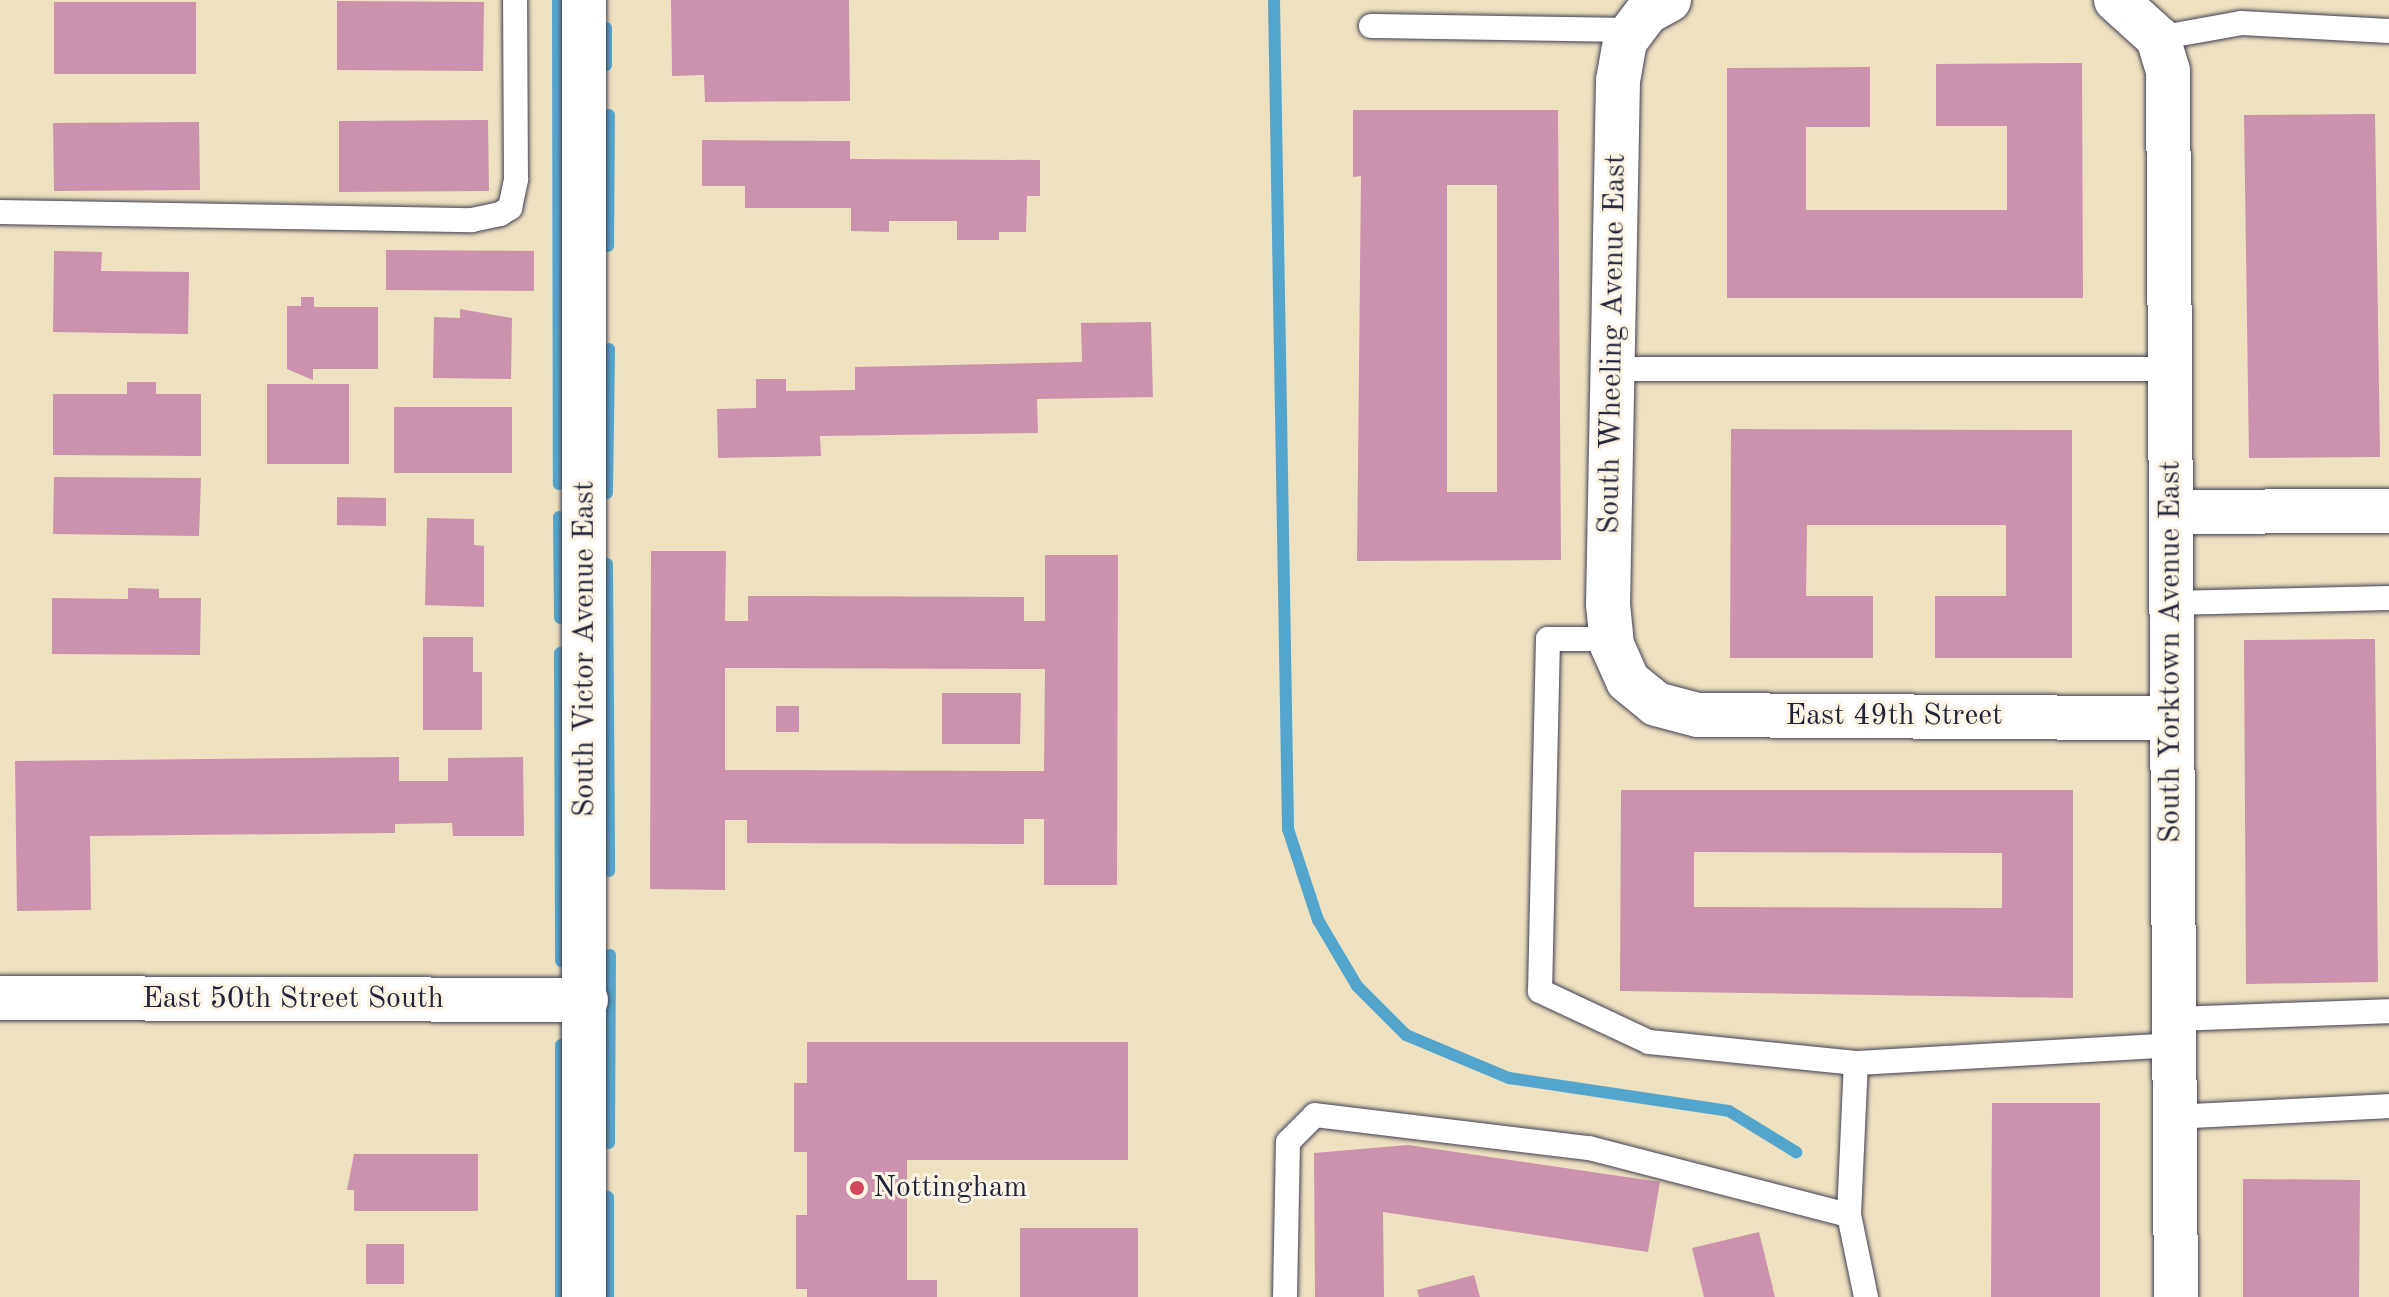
<!DOCTYPE html>
<style>
body{margin:0}
#map{position:relative;width:2389px;height:1297px;overflow:hidden;background:#eee1c0;font-family:"Old Standard TT",serif}
div>[style]{position:absolute}
[style*='--x']{left:calc(var(--x)*1px);top:calc(var(--y)*1px);width:calc(var(--w)*1px);rotate:calc(var(--a)*1deg)}
.stream>*{height:12px;margin:-6px;padding:0 6px;transform-origin:6px;border-radius:6px;background:#54a5ce}
.building>*{inset:0;background:#cc91ad}
.roads{filter:drop-shadow(0 0 2px #413f4f) drop-shadow(0 0 2px #413f4f)}
.lane>*{height:24px;margin:-12px;padding:0 12px;transform-origin:12px;border-radius:12px;background:#fff}
.street>*{height:44px;margin:-22px;padding:0 22px;transform-origin:22px;border-radius:22px;background:#fff}
.dots>*{width:22px;height:22px;translate:-50% -50%;box-sizing:border-box;border:4px solid #fcf5e5;border-radius:50%}
span{translate:-50% -50%;white-space:nowrap;text-align:center;line-height:1.15;-webkit-text-stroke:6px #fcf5e5;paint-order:stroke}
.street-label{font-size:30px;color:#22223b}
.poi-label{font-size:30px;color:#22223b}
.left{translate:0 -50%;text-align:left}
</style>
<div id="map">
<div class="stream">
<i style="--x:558;--y:0;--w:484;--a:89.9"></i>
<i style="--x:1274;--y:0;--w:829;--a:89.03"></i>
<i style="--x:1288;--y:829;--w:96;--a:71.8"></i>
<i style="--x:1318;--y:920;--w:77;--a:59.4"></i>
<i style="--x:1357;--y:986;--w:69;--a:45"></i>
<i style="--x:1406;--y:1035;--w:112;--a:22.7"></i>
<i style="--x:1509;--y:1078;--w:222;--a:8.5"></i>
<i style="--x:1729;--y:1111;--w:79;--a:31.5"></i>
<i style="--x:606;--y:28;--w:37;--a:90"></i>
<i style="--x:608;--y:246;--w:131;--a:-89.6"></i>
<i style="--x:607;--y:493;--w:144;--a:-89.2"></i>
<i style="--x:559;--y:517;--w:101;--a:89.4"></i>
<i style="--x:607;--y:564;--w:307;--a:89.6"></i>
<i style="--x:560;--y:653;--w:308;--a:89.8"></i>
<i style="--x:561;--y:1045;--w:252;--a:90"></i>
<i style="--x:609;--y:1143;--w:188;--a:-89.7"></i>
<i style="--x:608;--y:1297;--w:100;--a:-90"></i>
</div>
<div class="building">
<i style="clip-path:polygon(671px 0,849px 0,850px 101px,705px 102px,704px 75px,672px 76px)"></i>
<i style="clip-path:polygon(337px 1px,484px 2px,483px 71px,337px 70px)"></i>
<i style="clip-path:polygon(54px 2px,196px 2px,196px 74px,54px 74px)"></i>
<i style="clip-path:polygon(2082px 63px,2083px 298px,1727px 298px,1727px 68px,1870px 67px,1870px 127px,1806px 127px,1806px 210px,2007px 210px,2007px 126px,1936px 126px,1936px 64px)"></i>
<i style="clip-path:polygon(evenodd,1353px 110px,1558px 110px,1561px 560px,1357px 561px,1361px 176px,1353px 177px,1353px 110px,1447px 185px,1497px 185px,1497px 492px,1447px 492px,1447px 185px)"></i>
<i style="clip-path:polygon(2375px 114px,2380px 457px,2249px 458px,2244px 115px)"></i>
<i style="clip-path:polygon(488px 120px,489px 191px,339px 192px,339px 121px)"></i>
<i style="clip-path:polygon(199px 122px,200px 190px,54px 191px,53px 123px)"></i>
<i style="clip-path:polygon(702px 140px,850px 141px,850px 159px,1040px 160px,1040px 196px,1027px 196px,1026px 232px,999px 232px,999px 240px,957px 240px,957px 221px,889px 221px,889px 232px,851px 231px,851px 208px,745px 208px,745px 186px,702px 186px)"></i>
<i style="clip-path:polygon(386px 250px,534px 251px,534px 291px,386px 290px)"></i>
<i style="clip-path:polygon(54px 251px,102px 252px,101px 271px,189px 272px,188px 334px,53px 332px)"></i>
<i style="clip-path:polygon(301px 297px,314px 297px,314px 307px,378px 307px,378px 369px,313px 369px,313px 380px,287px 369px,287px 306px,301px 306px)"></i>
<i style="clip-path:polygon(460px 309px,512px 318px,511px 379px,433px 378px,434px 317px,460px 318px)"></i>
<i style="clip-path:polygon(1151px 322px,1153px 397px,1037px 399px,1038px 433px,820px 436px,821px 456px,718px 458px,717px 409px,756px 408px,756px 379px,786px 379px,786px 391px,855px 390px,855px 367px,1082px 362px,1081px 323px)"></i>
<i style="clip-path:polygon(127px 382px,156px 382px,156px 394px,201px 394px,201px 456px,53px 455px,53px 394px,127px 394px)"></i>
<i style="clip-path:polygon(267px 384px,349px 384px,349px 464px,267px 464px)"></i>
<i style="clip-path:polygon(394px 407px,512px 407px,512px 473px,394px 473px)"></i>
<i style="clip-path:polygon(1731px 429px,2072px 430px,2072px 658px,1935px 658px,1935px 596px,2006px 596px,2006px 525px,1807px 525px,1806px 596px,1873px 596px,1873px 658px,1730px 658px)"></i>
<i style="clip-path:polygon(54px 477px,201px 478px,199px 536px,53px 534px)"></i>
<i style="clip-path:polygon(337px 497px,386px 498px,386px 526px,337px 525px)"></i>
<i style="clip-path:polygon(427px 518px,474px 519px,474px 545px,484px 546px,484px 607px,425px 605px)"></i>
<i style="clip-path:polygon(evenodd,651px 551px,726px 551px,725px 621px,748px 621px,748px 596px,789px 596px,1024px 597px,1024px 621px,1045px 621px,1045px 555px,1118px 555px,1117px 885px,1044px 885px,1044px 819px,1024px 819px,1024px 844px,747px 843px,747px 820px,725px 820px,725px 890px,650px 889px,651px 551px,725px 668px,1045px 669px,1044px 771px,725px 770px,725px 668px)"></i>
<i style="clip-path:polygon(128px 588px,159px 589px,159px 598px,201px 598px,200px 655px,52px 654px,52px 598px,128px 599px)"></i>
<i style="clip-path:polygon(423px 637px,473px 637px,473px 672px,482px 672px,482px 730px,423px 730px)"></i>
<i style="clip-path:polygon(2375px 639px,2378px 982px,2246px 984px,2244px 640px)"></i>
<i style="clip-path:polygon(942px 693px,1021px 693px,1020px 744px,942px 744px)"></i>
<i style="clip-path:polygon(776px 706px,799px 706px,799px 732px,776px 732px)"></i>
<i style="clip-path:polygon(399px 757px,399px 781px,448px 781px,448px 758px,523px 757px,524px 836px,453px 836px,452px 823px,395px 824px,395px 833px,90px 836px,91px 910px,17px 911px,15px 761px)"></i>
<i style="clip-path:polygon(evenodd,1621px 790px,2073px 790px,2073px 998px,1620px 991px,1621px 790px,1694px 852px,2002px 853px,2002px 908px,1694px 907px,1694px 852px)"></i>
<i style="clip-path:polygon(807px 1042px,1128px 1042px,1128px 1160px,907px 1160px,907px 1280px,937px 1280px,937px 1297px,807px 1297px,807px 1289px,796px 1289px,796px 1215px,807px 1215px,807px 1152px,794px 1152px,794px 1083px,807px 1083px)"></i>
<i style="clip-path:polygon(1992px 1103px,2100px 1103px,2100px 1297px,1991px 1297px)"></i>
<i style="clip-path:polygon(1408px 1145px,1660px 1182px,1648px 1252px,1383px 1212px,1384px 1297px,1315px 1297px,1314px 1153px)"></i>
<i style="clip-path:polygon(354px 1154px,478px 1154px,478px 1211px,354px 1211px,354px 1190px,347px 1190px)"></i>
<i style="clip-path:polygon(2243px 1179px,2360px 1180px,2359px 1297px,2243px 1297px)"></i>
<i style="clip-path:polygon(1020px 1228px,1138px 1228px,1138px 1297px,1020px 1297px)"></i>
<i style="clip-path:polygon(1759px 1232px,1775px 1297px,1704px 1297px,1692px 1248px)"></i>
<i style="clip-path:polygon(366px 1244px,404px 1244px,404px 1284px,366px 1284px)"></i>
<i style="clip-path:polygon(1474px 1275px,1480px 1297px,1419px 1297px,1417px 1290px)"></i>
</div>
<div class="roads">
<div class="lane">
<i style="--x:1371;--y:26;--w:262;--a:0.9"></i>
<i style="--x:2158;--y:38;--w:84;--a:-10.2"></i>
<i style="--x:2241;--y:23;--w:148;--a:3.1"></i>
<i style="--x:0;--y:212;--w:472;--a:1"></i>
<i style="--x:472;--y:220;--w:29;--a:-12"></i>
<i style="--x:500;--y:214;--w:12;--a:-31"></i>
<i style="--x:510;--y:208;--w:30;--a:-78"></i>
<i style="--x:516;--y:179;--w:179;--a:-90.3"></i>
<i style="--x:1612;--y:369;--w:558;--a:0"></i>
<i style="--x:2170;--y:603;--w:219;--a:-1.3"></i>
<i style="--x:1612;--y:639;--w:64;--a:180"></i>
<i style="--x:1548;--y:639;--w:352;--a:91.3"></i>
<i style="--x:1540;--y:991;--w:120;--a:25.1"></i>
<i style="--x:1649;--y:1042;--w:208;--a:5.8"></i>
<i style="--x:2173;--y:1019;--w:216;--a:-2.1"></i>
<i style="--x:2174;--y:1117;--w:215;--a:-2.9"></i>
<i style="--x:1285;--y:1297;--w:155;--a:-88.9"></i>
<i style="--x:1288;--y:1142;--w:38;--a:-45"></i>
<i style="--x:1315;--y:1115;--w:276;--a:6.9"></i>
<i style="--x:1589;--y:1148;--w:268;--a:14.5"></i>
<i style="--x:1866;--y:1297;--w:84;--a:-101.7"></i>
<i style="--x:1849;--y:1215;--w:152;--a:-87.4"></i>
<i style="--x:1856;--y:1063;--w:318;--a:-3.2"></i>
</div>
<div class="street">
<i style="--x:584;--y:0;--w:1297;--a:90"></i>
<i style="--x:1669;--y:0;--w:25;--a:151"></i>
<i style="--x:1647;--y:12;--w:36;--a:127"></i>
<i style="--x:1625;--y:41;--w:40;--a:100"></i>
<i style="--x:1618;--y:80;--w:524;--a:91.09"></i>
<i style="--x:1608;--y:604;--w:41;--a:84.4"></i>
<i style="--x:1612;--y:645;--w:39;--a:66"></i>
<i style="--x:1628;--y:681;--w:36;--a:39"></i>
<i style="--x:1656;--y:704;--w:43;--a:14.7"></i>
<i style="--x:1698;--y:715;--w:471;--a:0.4"></i>
<i style="--x:2116;--y:0;--w:57;--a:42.1"></i>
<i style="--x:2158;--y:38;--w:34;--a:73"></i>
<i style="--x:2168;--y:71;--w:1226;--a:89.63"></i>
<i style="--x:2171;--y:512;--w:218;--a:-0.3"></i>
<i style="--x:0;--y:998;--w:586;--a:0.2"></i>
</div>
</div>
<div class="dots">
<i style="left:857px;top:1188px;background:#d1495b"></i>
</div>
<div class="street-label">
<span style="left:1613px;top:344px;rotate:-89deg">South Wheeling Avenue East</span>
<span style="left:585px;top:649px;rotate:-90deg">South Victor Avenue East</span>
<span style="left:2171px;top:652px;rotate:-90deg">South Yorktown Avenue East</span>
<span style="left:1894px;top:716px">East 49th Street</span>
<span style="left:293px;top:999px">East 50th Street South</span>
</div>
<div class="poi-label">
<span class="left" style="left:873px;top:1188px">Nottingham</span>
</div>
</div>
